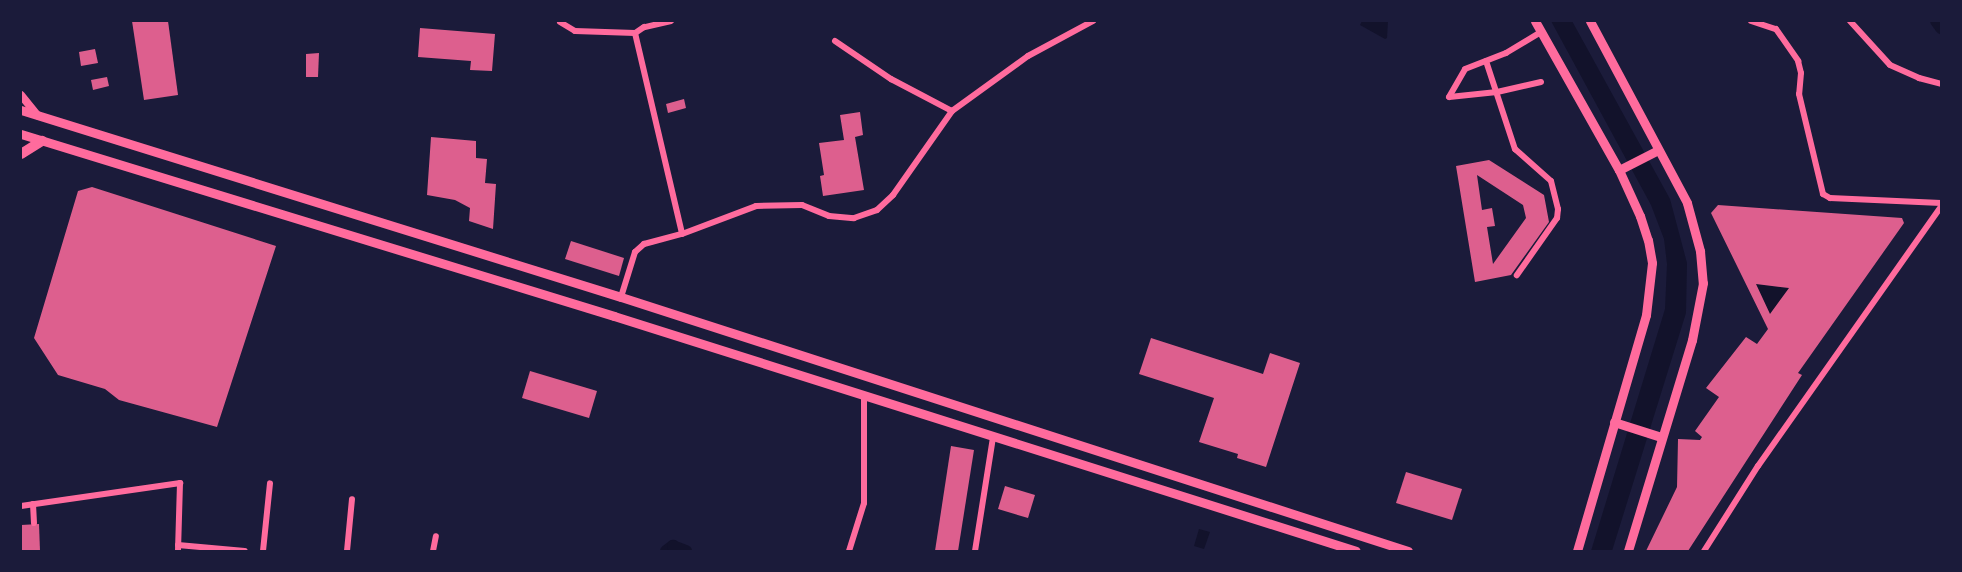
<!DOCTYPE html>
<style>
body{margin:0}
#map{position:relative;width:1962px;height:572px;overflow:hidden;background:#1b1b3a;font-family:Overpass,sans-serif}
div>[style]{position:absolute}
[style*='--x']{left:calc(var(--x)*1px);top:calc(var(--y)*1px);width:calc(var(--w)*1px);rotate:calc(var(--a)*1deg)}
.water>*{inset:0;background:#12122b}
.canal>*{height:12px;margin:-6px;padding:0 6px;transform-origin:6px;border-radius:6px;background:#12122b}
.building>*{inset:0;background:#dd5f8e}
.minor>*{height:6px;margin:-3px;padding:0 3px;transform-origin:3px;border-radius:3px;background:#ff6b9d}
.secondary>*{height:8px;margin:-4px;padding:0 4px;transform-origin:4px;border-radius:4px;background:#ff6b9d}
.primary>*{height:9px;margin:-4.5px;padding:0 4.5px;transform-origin:4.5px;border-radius:4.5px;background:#ff6b9d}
.trunk>*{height:10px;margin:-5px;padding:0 5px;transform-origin:5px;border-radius:5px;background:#ff6b9d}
span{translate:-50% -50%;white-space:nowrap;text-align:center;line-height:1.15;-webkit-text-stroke:4.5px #1b1b3a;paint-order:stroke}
.frame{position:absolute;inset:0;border:22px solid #1b1b3a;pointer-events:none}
</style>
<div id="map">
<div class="water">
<i style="clip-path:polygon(1362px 21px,1388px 21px,1387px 38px,1385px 39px,1360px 25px)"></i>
<i style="clip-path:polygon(1551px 21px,1572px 21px,1670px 199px,1687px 263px,1686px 313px,1612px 551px,1591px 551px,1665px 309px,1667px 264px,1664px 239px,1651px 205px)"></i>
<i style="clip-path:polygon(1756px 284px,1789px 288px,1770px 314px)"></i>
<i style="clip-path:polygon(1199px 529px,1210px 532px,1204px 549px,1194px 546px)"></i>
</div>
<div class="canal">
<i style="--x:1936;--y:21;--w:9;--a:54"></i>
<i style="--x:666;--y:551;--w:9;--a:-36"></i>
<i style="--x:673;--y:546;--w:14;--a:21"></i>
</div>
<div class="building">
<i style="clip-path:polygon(132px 21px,168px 21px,178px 95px,144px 100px)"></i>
<i style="clip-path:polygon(420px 28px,495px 34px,492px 71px,470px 70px,471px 61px,418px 57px)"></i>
<i style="clip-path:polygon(95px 49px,98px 63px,81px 66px,79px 52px)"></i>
<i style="clip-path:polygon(319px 53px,318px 77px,306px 77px,306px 54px)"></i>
<i style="clip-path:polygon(107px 77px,109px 86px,93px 90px,91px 80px)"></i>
<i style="clip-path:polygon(684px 99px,686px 108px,668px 113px,666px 104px)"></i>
<i style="clip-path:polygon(860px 112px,863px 135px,855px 137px,864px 190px,823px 196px,820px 176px,824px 175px,819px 143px,844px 140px,840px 115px)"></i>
<i style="clip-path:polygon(431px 137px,476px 141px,476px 158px,487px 159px,485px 183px,496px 184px,493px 229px,469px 221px,470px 208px,455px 200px,427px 195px)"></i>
<i style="clip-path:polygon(evenodd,1489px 160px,1544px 195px,1549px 222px,1511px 275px,1475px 282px,1456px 166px,1489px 160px,1477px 175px,1523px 205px,1526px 218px,1493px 264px,1487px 227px,1495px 226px,1492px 208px,1482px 210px,1477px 175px)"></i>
<i style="clip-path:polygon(92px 187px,276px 246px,217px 427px,119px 400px,105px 389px,58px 375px,34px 338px,78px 191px)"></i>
<i style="clip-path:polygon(evenodd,1718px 205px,1902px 218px,1904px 223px,1798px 373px,1802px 375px,1688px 551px,1646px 551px,1677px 487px,1678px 439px,1700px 440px,1702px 437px,1695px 431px,1719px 397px,1706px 388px,1746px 337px,1757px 344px,1768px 329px,1711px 213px,1718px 205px,1756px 284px,1789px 288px,1770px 314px,1756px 284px)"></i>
<i style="clip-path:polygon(571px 241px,624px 258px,619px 276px,565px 259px)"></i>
<i style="clip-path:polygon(1151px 338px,1263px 374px,1270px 353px,1300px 363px,1266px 467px,1237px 458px,1238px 454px,1199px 442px,1214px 398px,1139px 374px)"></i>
<i style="clip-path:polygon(530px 371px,597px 391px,589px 418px,522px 398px)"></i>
<i style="clip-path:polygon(951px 446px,974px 450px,958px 551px,935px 551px)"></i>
<i style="clip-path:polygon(1406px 472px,1462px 489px,1452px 520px,1396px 503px)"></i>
<i style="clip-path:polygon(1005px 486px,1035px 495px,1028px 518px,998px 509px)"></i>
<i style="clip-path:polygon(39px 524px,40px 551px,21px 551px,21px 525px)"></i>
</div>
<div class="minor">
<i style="--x:671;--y:21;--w:28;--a:167"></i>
<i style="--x:644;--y:27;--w:11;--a:146"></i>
<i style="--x:635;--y:33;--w:206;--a:76.8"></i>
<i style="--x:1751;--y:21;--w:26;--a:18"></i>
<i style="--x:1776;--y:29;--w:39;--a:55"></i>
<i style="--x:1798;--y:61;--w:12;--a:76"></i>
<i style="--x:1801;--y:73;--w:21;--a:95"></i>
<i style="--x:1799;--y:94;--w:103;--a:76.5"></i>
<i style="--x:1823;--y:194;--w:8;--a:30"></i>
<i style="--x:1830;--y:198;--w:111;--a:2.6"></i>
<i style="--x:1850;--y:21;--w:59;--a:47.7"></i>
<i style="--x:1890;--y:65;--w:32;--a:24"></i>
<i style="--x:1919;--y:78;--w:23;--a:15"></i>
<i style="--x:560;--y:22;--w:17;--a:31"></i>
<i style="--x:575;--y:31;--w:60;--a:1.9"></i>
<i style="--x:835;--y:41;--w:68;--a:34.2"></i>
<i style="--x:891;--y:79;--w:69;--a:27.7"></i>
<i style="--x:1486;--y:61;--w:93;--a:71.8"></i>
<i style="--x:1515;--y:149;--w:48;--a:41.6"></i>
<i style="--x:1551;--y:181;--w:29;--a:76"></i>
<i style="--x:1558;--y:209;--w:9;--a:96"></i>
<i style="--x:1557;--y:218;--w:70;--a:125.1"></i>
<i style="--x:1541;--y:82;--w:45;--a:167.2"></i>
<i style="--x:1497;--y:92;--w:48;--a:174.1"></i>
<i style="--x:1449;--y:97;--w:32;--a:-60"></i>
<i style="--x:1465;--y:69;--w:44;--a:-21.3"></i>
<i style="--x:1506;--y:53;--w:41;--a:-31"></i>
<i style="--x:621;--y:297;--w:47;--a:-72.7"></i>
<i style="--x:635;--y:252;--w:12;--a:-42"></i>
<i style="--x:644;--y:244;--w:39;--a:-15"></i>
<i style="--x:682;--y:234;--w:79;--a:-20.7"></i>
<i style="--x:756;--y:206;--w:46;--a:-1.2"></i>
<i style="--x:802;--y:205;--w:29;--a:22"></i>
<i style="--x:829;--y:216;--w:25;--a:5"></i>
<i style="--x:854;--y:218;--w:24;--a:-19"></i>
<i style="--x:877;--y:210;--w:22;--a:-43"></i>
<i style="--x:893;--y:195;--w:103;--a:-54.9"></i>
<i style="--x:952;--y:111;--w:94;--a:-35.9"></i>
<i style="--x:1028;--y:56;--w:74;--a:-28.3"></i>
<i style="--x:33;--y:504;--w:19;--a:87"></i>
<i style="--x:21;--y:506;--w:161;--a:-8.2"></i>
<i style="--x:180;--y:483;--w:68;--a:91.7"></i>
<i style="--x:178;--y:545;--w:67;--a:5.1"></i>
<i style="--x:263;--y:551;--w:68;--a:-84.1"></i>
<i style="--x:347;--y:551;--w:52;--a:-84.5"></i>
<i style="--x:433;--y:551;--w:15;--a:-79"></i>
<i style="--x:849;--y:551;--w:50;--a:-72.6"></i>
<i style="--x:864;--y:503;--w:107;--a:-90"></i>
<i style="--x:975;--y:551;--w:115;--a:-81"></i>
<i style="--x:1704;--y:551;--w:101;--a:-57.6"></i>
<i style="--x:1758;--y:466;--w:317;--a:-54.8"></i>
</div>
<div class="secondary">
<i style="--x:21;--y:95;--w:26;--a:51"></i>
</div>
<div class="primary">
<i style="--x:1535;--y:21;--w:171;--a:60.6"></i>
<i style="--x:1619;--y:170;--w:51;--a:65.5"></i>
<i style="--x:1640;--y:216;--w:25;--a:72"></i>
<i style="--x:1648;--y:240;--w:23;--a:80"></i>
<i style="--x:1652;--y:263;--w:52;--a:96.6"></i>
<i style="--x:1646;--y:315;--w:246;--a:106.3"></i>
<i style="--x:1590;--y:21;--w:206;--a:61.9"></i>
<i style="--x:1687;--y:203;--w:50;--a:74.8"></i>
<i style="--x:1700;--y:251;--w:32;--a:85"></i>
<i style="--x:1703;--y:283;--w:58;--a:100.9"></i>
<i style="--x:1692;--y:340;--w:220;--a:106.9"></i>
<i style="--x:21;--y:110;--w:628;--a:17.31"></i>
<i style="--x:621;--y:297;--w:827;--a:17.89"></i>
<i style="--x:21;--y:134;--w:620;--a:17.06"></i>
<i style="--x:614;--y:316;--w:778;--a:17.57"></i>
<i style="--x:1619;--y:170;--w:44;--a:-27.1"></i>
<i style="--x:1614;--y:422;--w:49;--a:17.7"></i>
</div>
<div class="trunk">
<i style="--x:21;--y:154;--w:25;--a:-32"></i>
</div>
<div class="frame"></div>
</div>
